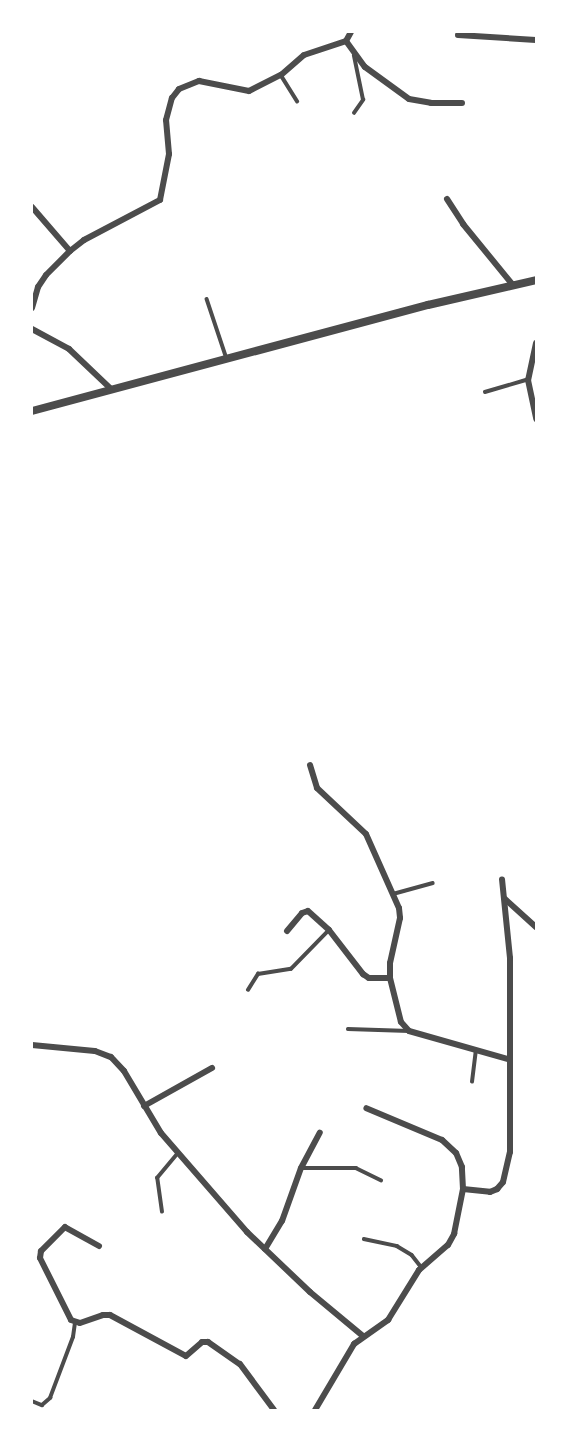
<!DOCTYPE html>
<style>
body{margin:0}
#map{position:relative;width:568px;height:1442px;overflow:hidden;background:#fff;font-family:"Open Sans",sans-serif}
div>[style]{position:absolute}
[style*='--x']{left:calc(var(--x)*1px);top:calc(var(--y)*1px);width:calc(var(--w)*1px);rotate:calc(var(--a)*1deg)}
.service>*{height:3.5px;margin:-1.75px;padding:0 1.75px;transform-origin:1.75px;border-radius:1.75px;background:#4c4c4c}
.minor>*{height:6px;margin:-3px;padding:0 3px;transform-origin:3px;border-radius:3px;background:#4c4c4c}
.tertiary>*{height:8px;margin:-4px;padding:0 4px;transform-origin:4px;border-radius:4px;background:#4c4c4c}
span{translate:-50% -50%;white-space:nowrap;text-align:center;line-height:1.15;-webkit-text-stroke:7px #fff;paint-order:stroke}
.frame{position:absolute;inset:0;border:33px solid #fff;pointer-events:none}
</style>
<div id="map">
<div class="service">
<i style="--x:281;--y:75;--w:31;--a:58"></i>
<i style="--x:354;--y:113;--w:16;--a:-55"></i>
<i style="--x:363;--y:100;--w:45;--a:-101.6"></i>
<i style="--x:207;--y:299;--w:60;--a:71.6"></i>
<i style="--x:485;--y:392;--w:43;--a:-16.3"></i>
<i style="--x:393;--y:894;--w:41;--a:-15.4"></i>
<i style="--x:248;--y:990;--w:19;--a:-58"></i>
<i style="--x:258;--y:974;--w:33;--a:-9"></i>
<i style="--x:291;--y:969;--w:54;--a:-45.7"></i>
<i style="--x:348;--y:1029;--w:61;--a:1.9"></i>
<i style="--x:472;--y:1082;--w:32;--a:-83"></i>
<i style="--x:302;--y:1168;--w:54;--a:0"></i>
<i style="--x:356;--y:1168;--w:28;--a:26"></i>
<i style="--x:162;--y:1212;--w:34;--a:-98"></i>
<i style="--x:157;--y:1178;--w:31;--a:-50"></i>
<i style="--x:364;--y:1239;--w:34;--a:12"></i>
<i style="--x:397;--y:1246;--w:17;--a:31"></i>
<i style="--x:412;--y:1255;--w:16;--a:52"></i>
<i style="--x:32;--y:1401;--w:11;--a:22"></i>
<i style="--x:42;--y:1405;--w:11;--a:-41"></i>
<i style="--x:50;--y:1398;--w:65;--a:-69.3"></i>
<i style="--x:73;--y:1337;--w:15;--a:-82"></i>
</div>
<div class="minor">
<i style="--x:458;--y:35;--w:78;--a:3.7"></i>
<i style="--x:346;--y:41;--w:32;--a:54"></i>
<i style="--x:365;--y:67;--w:54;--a:36"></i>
<i style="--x:409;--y:99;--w:22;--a:10"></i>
<i style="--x:431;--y:103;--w:31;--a:0"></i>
<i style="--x:447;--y:199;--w:30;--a:57"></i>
<i style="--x:463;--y:224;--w:79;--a:50.7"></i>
<i style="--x:32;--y:207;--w:58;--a:49.2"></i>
<i style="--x:32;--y:308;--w:22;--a:-74"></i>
<i style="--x:38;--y:287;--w:14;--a:-56"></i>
<i style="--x:46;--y:275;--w:34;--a:-45"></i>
<i style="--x:70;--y:251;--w:18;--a:-38"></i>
<i style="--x:84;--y:240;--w:86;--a:-27.8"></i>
<i style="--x:160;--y:200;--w:47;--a:-78.9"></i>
<i style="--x:169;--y:154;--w:34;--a:-95"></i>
<i style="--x:166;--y:120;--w:23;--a:-75"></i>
<i style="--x:172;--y:98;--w:11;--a:-52"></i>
<i style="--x:179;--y:89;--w:22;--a:-22"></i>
<i style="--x:199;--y:81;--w:51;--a:11.3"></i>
<i style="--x:249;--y:91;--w:36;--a:-27"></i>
<i style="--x:281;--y:75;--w:30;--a:-41"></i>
<i style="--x:304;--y:55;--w:44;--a:-18.4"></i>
<i style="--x:346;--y:41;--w:10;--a:-61"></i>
<i style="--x:32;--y:329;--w:42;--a:28.4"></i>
<i style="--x:69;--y:349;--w:59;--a:43.6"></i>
<i style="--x:536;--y:343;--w:38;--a:102"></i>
<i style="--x:528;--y:380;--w:40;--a:78"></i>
<i style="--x:310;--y:765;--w:24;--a:73"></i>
<i style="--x:317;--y:788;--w:67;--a:43.2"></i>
<i style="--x:366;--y:834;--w:81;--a:66"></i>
<i style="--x:399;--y:908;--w:10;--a:84"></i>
<i style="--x:400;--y:918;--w:46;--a:102.5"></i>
<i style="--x:390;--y:963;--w:15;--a:90"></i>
<i style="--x:390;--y:978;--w:45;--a:76"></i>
<i style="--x:401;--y:1022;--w:12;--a:48"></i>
<i style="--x:409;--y:1031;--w:103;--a:15.8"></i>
<i style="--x:505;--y:899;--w:42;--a:42.1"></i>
<i style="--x:287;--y:931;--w:23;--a:-50"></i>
<i style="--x:302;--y:913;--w:6;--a:-18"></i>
<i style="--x:308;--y:911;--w:28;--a:42"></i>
<i style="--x:329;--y:930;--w:56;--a:52.3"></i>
<i style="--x:363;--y:974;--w:7;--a:34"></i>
<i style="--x:369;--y:978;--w:21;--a:0"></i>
<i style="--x:32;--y:1045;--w:63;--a:5.4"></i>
<i style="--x:95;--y:1051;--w:17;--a:21"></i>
<i style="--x:111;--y:1057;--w:19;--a:47"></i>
<i style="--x:124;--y:1071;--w:72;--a:59.2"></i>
<i style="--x:161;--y:1133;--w:131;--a:49"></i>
<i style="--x:247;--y:1232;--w:87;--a:43.6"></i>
<i style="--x:310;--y:1292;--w:69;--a:39.7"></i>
<i style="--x:144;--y:1106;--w:78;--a:-29.2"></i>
<i style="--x:463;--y:1189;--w:27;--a:6"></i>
<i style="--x:490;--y:1192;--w:8;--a:-23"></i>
<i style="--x:497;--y:1189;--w:9;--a:-49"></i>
<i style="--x:503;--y:1182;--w:31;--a:-77"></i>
<i style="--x:510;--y:1152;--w:194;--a:-90"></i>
<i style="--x:510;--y:958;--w:79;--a:-95.8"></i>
<i style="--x:99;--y:1246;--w:39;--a:-151"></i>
<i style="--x:65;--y:1227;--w:34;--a:135"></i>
<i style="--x:41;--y:1251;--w:7;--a:98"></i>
<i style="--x:40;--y:1258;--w:69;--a:63.4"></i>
<i style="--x:71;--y:1320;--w:9;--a:18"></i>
<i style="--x:80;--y:1323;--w:24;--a:-19"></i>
<i style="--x:103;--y:1315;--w:7;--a:0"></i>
<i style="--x:110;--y:1315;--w:86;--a:28.3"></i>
<i style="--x:186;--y:1356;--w:21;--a:-41"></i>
<i style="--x:202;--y:1342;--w:6;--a:0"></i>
<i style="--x:208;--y:1342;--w:39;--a:35"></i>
<i style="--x:240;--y:1364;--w:57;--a:53.5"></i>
<i style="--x:265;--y:1249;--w:33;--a:-59"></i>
<i style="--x:282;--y:1221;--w:56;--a:-70.3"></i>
<i style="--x:301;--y:1168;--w:40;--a:-62"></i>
<i style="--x:315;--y:1410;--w:77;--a:-59.4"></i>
<i style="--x:354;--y:1344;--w:42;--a:-35.2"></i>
<i style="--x:388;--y:1320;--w:59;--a:-58.2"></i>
<i style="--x:419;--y:1270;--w:38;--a:-41"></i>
<i style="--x:448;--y:1245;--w:13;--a:-61"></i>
<i style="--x:454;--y:1234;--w:46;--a:-78.7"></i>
<i style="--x:463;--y:1189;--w:22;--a:-93"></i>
<i style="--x:462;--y:1167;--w:15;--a:-113"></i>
<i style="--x:456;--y:1153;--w:19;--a:-137"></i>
<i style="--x:442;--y:1140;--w:82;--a:-157.2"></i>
</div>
<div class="tertiary">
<i style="--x:32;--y:411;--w:410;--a:-15"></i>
<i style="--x:428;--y:305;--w:111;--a:-13"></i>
</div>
<div class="frame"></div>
</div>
